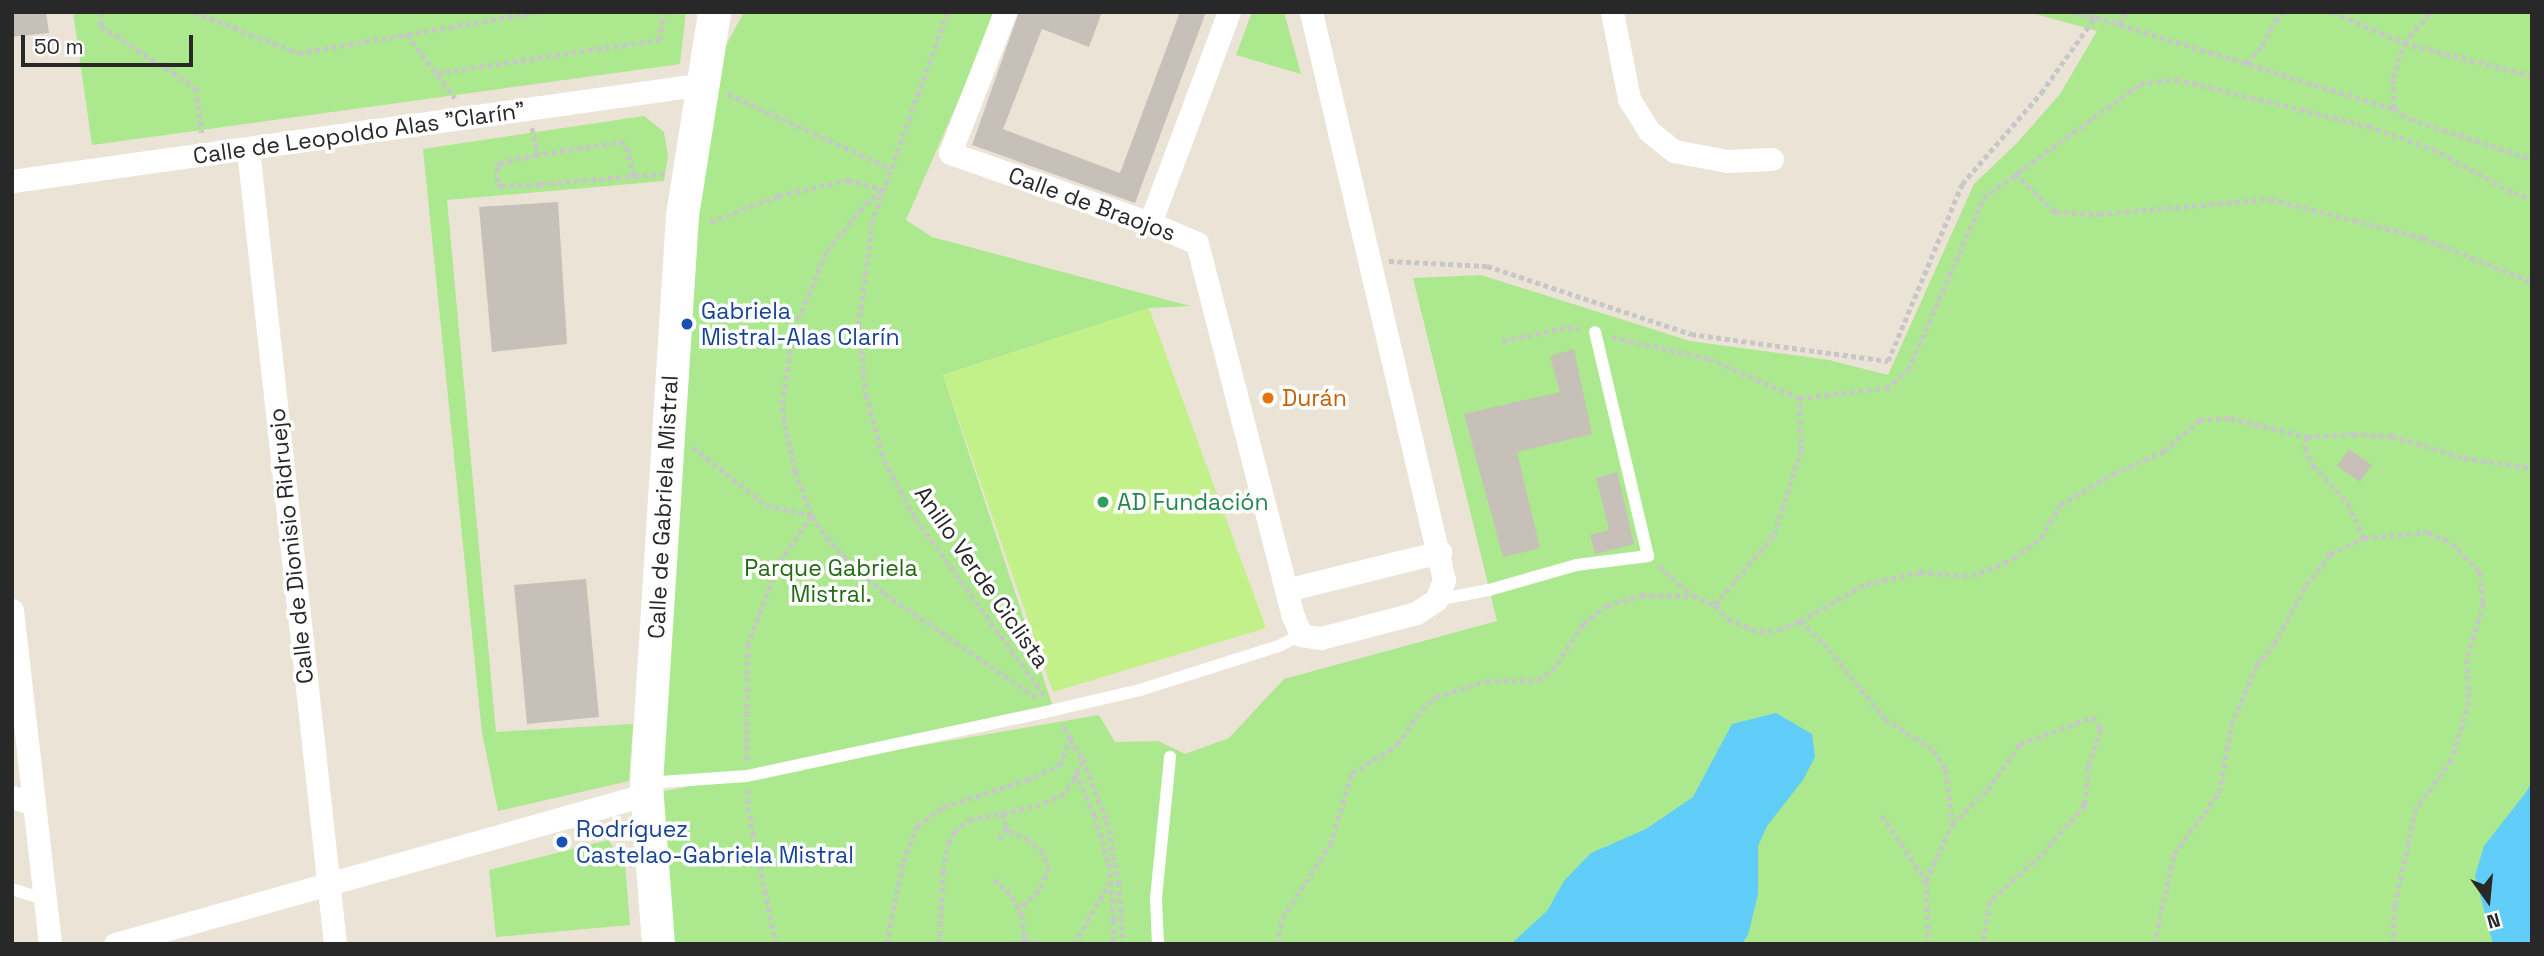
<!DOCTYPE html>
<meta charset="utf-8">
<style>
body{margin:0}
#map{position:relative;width:2544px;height:956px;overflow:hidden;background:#ece3d7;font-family:"Space Grotesk",sans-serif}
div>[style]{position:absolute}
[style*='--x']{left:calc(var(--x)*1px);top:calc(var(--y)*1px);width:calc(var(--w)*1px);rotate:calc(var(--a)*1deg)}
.green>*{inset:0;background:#abe88e}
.pitch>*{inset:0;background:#c3f189}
.water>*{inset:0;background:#60cef9}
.building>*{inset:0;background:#c7c0b8}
.path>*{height:4.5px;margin-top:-2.25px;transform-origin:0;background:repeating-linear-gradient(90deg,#c7c7c7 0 5px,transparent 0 8.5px)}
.lane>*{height:12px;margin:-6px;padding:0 6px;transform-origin:6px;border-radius:6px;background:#fff}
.street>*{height:23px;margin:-11.5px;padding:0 11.5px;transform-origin:11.5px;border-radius:11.5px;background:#fff}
.secondary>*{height:33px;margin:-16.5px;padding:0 16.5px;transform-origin:16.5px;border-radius:16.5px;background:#fff}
.dots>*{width:19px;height:19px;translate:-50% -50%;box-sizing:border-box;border:4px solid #fff;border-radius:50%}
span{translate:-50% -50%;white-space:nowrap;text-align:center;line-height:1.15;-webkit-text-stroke:7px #fff;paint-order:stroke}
.street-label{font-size:23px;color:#282828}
.transit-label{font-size:23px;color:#164399}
.left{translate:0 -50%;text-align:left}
.food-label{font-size:23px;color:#c56008}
.leisure-label{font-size:23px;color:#27864d}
.park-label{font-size:23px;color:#236a13}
.frame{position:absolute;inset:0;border:14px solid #282828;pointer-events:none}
.north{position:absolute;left:2453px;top:865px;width:70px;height:70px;-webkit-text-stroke:5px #fff;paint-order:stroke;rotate:165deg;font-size:19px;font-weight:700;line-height:28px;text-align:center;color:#282828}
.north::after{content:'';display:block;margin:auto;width:24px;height:32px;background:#282828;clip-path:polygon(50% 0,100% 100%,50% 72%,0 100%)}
.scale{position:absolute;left:21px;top:35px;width:172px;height:32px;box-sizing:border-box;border:4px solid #282828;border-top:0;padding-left:9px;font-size:21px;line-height:24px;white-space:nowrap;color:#282828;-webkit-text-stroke:5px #fff;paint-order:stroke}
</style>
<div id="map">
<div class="green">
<i style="clip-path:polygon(73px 12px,686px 12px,680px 64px,92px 145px)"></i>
<i style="clip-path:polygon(744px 12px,997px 12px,906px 220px,932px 237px,1190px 306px,1149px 308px,943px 375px,1054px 710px,784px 769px,1099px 715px,1115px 742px,1158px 741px,1185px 754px,1229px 738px,1284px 679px,1497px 621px,1413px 278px,1481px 275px,1690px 341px,1829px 360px,1888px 375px,1974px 184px,2017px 143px,2060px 94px,2097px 31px,2028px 12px,2532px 12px,2532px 944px,661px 944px,648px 794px,734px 778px,646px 783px,705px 84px)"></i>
<i style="clip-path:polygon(1252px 12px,1284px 12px,1301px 74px,1236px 55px)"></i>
<i style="clip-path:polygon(644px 116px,664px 132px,668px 156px,664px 181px,447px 200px,496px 732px,633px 724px,629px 781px,498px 811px,482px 733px,423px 149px)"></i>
<i style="clip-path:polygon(608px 840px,625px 864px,630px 925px,496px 937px,489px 870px)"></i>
</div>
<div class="pitch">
<i style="clip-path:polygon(1149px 308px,1266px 628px,1053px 692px,943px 375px)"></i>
</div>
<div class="water">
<i style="clip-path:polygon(1776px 713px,1812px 734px,1815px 757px,1803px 780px,1767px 826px,1758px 846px,1758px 894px,1748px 935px,1742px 944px,1511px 944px,1547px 911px,1564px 881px,1591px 853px,1646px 829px,1693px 797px,1732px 724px)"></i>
<i style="clip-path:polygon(2532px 780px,2532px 944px,2493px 944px,2475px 876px,2484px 846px,2527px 791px)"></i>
</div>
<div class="building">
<i style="clip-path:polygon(12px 12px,46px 12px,49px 33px,12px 37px)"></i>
<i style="clip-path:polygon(1019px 12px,1102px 12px,1089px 47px,1042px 29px,1003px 129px,1120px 173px,1180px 12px,1206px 12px,1135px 203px,972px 145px)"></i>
<i style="clip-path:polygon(558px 202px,567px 344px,492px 352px,479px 207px)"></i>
<i style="clip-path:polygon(1574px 349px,1592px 434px,1517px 452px,1540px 548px,1503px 557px,1464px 414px,1560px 392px,1550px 356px)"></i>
<i style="clip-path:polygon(2349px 449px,2372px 465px,2360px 482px,2337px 466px)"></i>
<i style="clip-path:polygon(1617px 472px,1634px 544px,1595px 554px,1590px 535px,1609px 530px,1596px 478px)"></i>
<i style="clip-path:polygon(586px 579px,599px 717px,527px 724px,514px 585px)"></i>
</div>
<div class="path">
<i style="--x:101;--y:12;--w:14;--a:90"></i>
<i style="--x:101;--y:26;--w:113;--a:33.1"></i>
<i style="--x:196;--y:88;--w:45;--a:82.4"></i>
<i style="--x:194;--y:12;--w:112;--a:21.5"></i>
<i style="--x:298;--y:53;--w:244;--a:-9.7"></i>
<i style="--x:948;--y:12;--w:221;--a:109.8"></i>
<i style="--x:873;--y:220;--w:105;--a:97.7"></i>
<i style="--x:859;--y:324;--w:70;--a:84.3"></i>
<i style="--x:866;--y:394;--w:68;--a:74.7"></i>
<i style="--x:884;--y:460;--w:67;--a:61.5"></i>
<i style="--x:916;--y:519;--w:218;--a:54"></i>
<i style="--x:2073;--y:12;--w:23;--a:13"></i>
<i style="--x:2333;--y:12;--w:77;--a:23.6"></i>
<i style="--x:2404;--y:43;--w:132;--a:14.5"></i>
<i style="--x:2119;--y:24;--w:13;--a:-63"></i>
<i style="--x:407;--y:34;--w:80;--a:53.1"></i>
<i style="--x:2246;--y:63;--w:23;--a:-47"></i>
<i style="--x:2262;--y:46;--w:28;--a:-63"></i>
<i style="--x:2275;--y:21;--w:13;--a:-45"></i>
<i style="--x:437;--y:73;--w:224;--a:-8.5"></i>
<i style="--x:659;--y:40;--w:28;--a:-80"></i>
<i style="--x:728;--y:94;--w:178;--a:24.6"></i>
<i style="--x:2394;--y:109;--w:31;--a:-92"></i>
<i style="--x:2393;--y:78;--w:37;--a:-73"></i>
<i style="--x:2404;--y:43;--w:40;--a:-50"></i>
<i style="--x:532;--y:128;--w:28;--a:77"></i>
<i style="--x:2015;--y:173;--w:56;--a:44.3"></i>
<i style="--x:2055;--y:212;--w:44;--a:2.6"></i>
<i style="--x:2099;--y:214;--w:172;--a:-5"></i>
<i style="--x:2270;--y:199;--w:158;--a:14.3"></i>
<i style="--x:2423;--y:238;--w:118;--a:22"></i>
<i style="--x:634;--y:176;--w:35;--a:-106"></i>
<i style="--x:624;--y:142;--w:87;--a:171.4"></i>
<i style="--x:538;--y:155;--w:38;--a:168"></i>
<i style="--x:501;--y:163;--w:6;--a:129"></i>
<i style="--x:497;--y:168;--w:16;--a:86"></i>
<i style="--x:498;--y:184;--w:4;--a:34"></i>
<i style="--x:501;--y:186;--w:39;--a:-3"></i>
<i style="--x:540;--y:184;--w:94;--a:-4.9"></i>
<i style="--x:634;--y:176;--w:30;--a:-4"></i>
<i style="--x:882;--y:190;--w:27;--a:138"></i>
<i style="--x:862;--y:208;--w:58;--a:128.7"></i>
<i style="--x:826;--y:253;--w:87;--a:112.4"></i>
<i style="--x:793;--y:333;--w:76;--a:98.3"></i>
<i style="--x:782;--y:408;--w:64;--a:78.3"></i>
<i style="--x:795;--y:471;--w:48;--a:69.3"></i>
<i style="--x:812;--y:516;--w:33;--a:55"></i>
<i style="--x:831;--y:543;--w:74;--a:43.4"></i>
<i style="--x:885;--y:594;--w:183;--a:34.3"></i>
<i style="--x:710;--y:222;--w:73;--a:-20.9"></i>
<i style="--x:778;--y:196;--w:72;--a:-12.9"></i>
<i style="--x:848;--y:180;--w:35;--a:15"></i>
<i style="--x:1389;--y:261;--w:98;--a:2.9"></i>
<i style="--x:1487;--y:266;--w:215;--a:18.4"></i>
<i style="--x:1691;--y:334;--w:199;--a:7.8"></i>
<i style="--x:1888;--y:361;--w:192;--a:-67.3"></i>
<i style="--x:1962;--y:184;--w:121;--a:-49"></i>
<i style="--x:2041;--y:93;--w:93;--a:-54.6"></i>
<i style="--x:2095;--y:17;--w:313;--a:17.1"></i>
<i style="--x:2394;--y:109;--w:19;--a:32"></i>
<i style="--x:2410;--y:119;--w:128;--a:18.2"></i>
<i style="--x:1612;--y:337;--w:100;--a:12.7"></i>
<i style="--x:1710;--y:359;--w:97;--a:23.7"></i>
<i style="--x:1799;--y:398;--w:88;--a:-6.6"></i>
<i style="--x:1886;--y:388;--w:28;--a:-39"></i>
<i style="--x:1908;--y:370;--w:188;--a:-66.4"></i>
<i style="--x:1983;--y:198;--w:194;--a:-36"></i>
<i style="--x:2140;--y:84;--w:36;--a:-8"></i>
<i style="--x:2176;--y:79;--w:198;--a:13.8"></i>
<i style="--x:2368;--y:126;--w:69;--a:19.5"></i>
<i style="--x:2433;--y:149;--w:92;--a:28.5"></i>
<i style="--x:2514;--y:193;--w:19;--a:18"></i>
<i style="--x:1502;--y:341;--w:67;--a:-12"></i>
<i style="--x:1568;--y:327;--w:12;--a:9"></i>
<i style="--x:2307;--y:437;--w:11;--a:100"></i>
<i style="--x:2305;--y:448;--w:19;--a:65"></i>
<i style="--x:2313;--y:465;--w:52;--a:47.4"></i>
<i style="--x:2348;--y:503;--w:38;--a:65"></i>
<i style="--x:693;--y:447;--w:93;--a:38.5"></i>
<i style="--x:766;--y:505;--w:47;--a:13.4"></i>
<i style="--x:812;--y:516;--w:56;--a:124.8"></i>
<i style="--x:780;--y:562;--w:88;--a:111.3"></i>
<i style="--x:748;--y:644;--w:116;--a:90.5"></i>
<i style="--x:1659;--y:566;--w:44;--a:41.3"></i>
<i style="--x:1715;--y:605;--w:92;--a:-49.9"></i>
<i style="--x:1774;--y:535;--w:89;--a:-72.4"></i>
<i style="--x:1801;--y:450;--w:52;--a:-92.2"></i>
<i style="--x:1800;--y:621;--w:33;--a:43"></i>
<i style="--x:1824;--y:643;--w:97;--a:51.2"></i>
<i style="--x:1885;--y:719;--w:58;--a:32.3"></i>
<i style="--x:1934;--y:750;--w:23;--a:59"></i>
<i style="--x:1946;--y:770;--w:53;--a:83.5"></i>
<i style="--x:1070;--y:739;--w:24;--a:57"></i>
<i style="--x:1083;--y:759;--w:66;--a:68.8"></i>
<i style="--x:1107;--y:821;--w:62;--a:78.9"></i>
<i style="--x:1119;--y:882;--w:62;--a:86.3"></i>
<i style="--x:1076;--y:772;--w:48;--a:66.6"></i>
<i style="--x:1095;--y:816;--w:50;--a:73.7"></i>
<i style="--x:1109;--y:864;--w:56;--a:84.9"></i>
<i style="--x:1114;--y:920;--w:24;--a:92"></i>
<i style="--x:748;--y:790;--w:17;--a:90"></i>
<i style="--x:748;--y:807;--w:140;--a:78.4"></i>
<i style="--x:1002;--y:814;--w:18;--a:68"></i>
<i style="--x:1009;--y:831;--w:18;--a:22"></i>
<i style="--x:1026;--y:838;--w:19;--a:39"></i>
<i style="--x:1041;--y:850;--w:19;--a:65"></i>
<i style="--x:1049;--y:867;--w:26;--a:113"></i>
<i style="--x:1039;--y:891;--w:27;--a:138"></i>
<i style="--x:1882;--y:815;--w:79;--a:56.3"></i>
<i style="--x:1926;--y:881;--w:63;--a:87.3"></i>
<i style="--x:999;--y:839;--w:14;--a:-54"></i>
<i style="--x:994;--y:879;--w:25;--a:43"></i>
<i style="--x:1012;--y:896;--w:21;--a:62"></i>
<i style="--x:1022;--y:915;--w:25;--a:83"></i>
<i style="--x:1926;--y:881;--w:63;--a:-65.5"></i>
<i style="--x:1952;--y:824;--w:49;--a:-44.2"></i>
<i style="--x:1987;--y:790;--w:57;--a:-54.3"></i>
<i style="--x:2020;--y:744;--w:78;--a:-20.3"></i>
<i style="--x:2093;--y:717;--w:14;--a:56"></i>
<i style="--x:2101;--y:729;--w:39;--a:108"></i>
<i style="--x:2089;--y:766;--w:39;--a:96"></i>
<i style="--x:2085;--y:805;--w:67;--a:130.8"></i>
<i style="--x:2041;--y:856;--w:69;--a:138"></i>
<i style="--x:1990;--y:902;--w:43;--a:99.5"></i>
<i style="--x:886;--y:944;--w:84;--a:-78.3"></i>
<i style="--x:903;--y:862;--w:39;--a:-69"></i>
<i style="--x:917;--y:826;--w:32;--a:-36"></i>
<i style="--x:943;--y:807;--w:87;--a:-18"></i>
<i style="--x:1026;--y:780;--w:37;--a:-24"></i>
<i style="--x:1060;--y:765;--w:28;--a:-69"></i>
<i style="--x:1070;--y:739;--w:18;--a:-117"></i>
<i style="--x:939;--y:944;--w:73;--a:-86.9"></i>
<i style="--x:943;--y:871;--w:28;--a:-80"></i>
<i style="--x:948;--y:843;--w:13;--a:-61"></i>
<i style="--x:954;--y:832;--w:19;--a:-39"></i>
<i style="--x:969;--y:820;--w:68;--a:-11.8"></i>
<i style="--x:1036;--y:806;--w:27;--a:-22"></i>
<i style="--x:1061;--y:796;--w:19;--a:-51"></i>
<i style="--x:1073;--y:781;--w:24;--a:-66"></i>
<i style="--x:1013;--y:944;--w:13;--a:-18"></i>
<i style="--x:1025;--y:940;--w:17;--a:13"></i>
<i style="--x:1074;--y:944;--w:73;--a:-60.3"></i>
<i style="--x:1277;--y:944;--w:26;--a:-79"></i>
<i style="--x:1282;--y:918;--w:87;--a:-56.7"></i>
<i style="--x:1330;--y:845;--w:75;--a:-73"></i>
<i style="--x:1352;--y:773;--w:53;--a:-31.9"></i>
<i style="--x:1397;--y:745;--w:42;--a:-55.6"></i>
<i style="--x:1421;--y:710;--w:20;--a:-41"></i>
<i style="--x:1436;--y:697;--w:52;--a:-17.7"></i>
<i style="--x:1486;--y:681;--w:52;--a:-1.1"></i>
<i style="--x:1538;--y:680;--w:17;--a:-33"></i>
<i style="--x:1552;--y:671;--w:56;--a:-56.6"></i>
<i style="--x:1583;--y:624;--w:29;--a:-38"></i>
<i style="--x:1606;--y:606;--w:37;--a:-17"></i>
<i style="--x:1641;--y:595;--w:52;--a:1.1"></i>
<i style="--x:1693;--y:596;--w:24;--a:22"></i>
<i style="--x:1715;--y:605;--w:19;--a:47"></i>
<i style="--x:1728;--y:619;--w:35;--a:22"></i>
<i style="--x:1760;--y:632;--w:18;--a:-6"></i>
<i style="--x:1778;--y:630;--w:24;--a:-22"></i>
<i style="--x:1800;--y:621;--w:76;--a:-29.3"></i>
<i style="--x:1866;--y:584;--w:55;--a:-12.5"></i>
<i style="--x:1920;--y:572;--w:52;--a:4.4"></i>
<i style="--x:1972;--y:576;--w:44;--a:-22.5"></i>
<i style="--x:2013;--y:559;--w:35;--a:-37"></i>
<i style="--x:2041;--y:538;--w:38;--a:-60"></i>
<i style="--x:2060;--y:505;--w:61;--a:-30.3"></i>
<i style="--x:2113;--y:474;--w:56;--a:-24.3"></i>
<i style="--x:2164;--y:451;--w:47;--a:-41.5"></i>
<i style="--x:2199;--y:420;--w:31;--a:-4"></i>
<i style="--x:2230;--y:418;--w:79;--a:13.9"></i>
<i style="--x:2307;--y:437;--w:46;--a:-3.7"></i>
<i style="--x:2353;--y:434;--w:39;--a:3"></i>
<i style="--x:2392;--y:436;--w:75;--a:17"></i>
<i style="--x:2464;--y:458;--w:69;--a:8.4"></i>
<i style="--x:2154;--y:944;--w:92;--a:-77.5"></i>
<i style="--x:2174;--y:854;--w:76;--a:-53.6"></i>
<i style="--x:2219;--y:793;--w:69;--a:-80"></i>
<i style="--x:2231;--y:725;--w:64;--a:-67"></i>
<i style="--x:2256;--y:666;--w:28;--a:-51"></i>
<i style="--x:2274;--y:644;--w:67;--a:-61.5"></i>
<i style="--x:2306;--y:585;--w:39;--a:-52"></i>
<i style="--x:2330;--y:554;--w:38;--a:-25"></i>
<i style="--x:2364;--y:538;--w:64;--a:-5.4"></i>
<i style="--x:2428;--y:532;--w:26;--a:25"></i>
<i style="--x:2452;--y:543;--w:40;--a:46"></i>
<i style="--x:2480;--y:572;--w:31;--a:83"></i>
<i style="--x:2484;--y:603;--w:59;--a:106.9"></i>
<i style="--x:2467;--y:659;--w:42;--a:87.3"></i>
<i style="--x:2469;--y:701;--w:61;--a:106.1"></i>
<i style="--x:2452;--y:760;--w:61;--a:126.3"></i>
<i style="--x:2416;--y:809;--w:99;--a:102.2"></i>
<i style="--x:2395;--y:906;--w:38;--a:92"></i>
</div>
<div class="lane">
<i style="--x:1436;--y:600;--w:54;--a:-10.7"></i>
<i style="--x:1489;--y:590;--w:91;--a:-16"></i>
<i style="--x:1576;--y:565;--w:73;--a:-7.1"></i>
<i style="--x:1648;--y:556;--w:230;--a:-103.3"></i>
<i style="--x:646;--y:783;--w:101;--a:-4"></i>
<i style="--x:747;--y:776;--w:314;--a:-12.1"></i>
<i style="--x:1054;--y:710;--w:88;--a:-13.1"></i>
<i style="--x:1140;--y:690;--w:146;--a:-17.6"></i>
<i style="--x:1279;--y:646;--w:25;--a:-27"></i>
<i style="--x:12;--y:889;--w:36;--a:18"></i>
<i style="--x:1158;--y:944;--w:46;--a:-92.5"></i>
<i style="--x:1156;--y:898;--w:142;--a:-84.3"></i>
</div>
<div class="street">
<i style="--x:1005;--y:12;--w:151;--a:111.3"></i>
<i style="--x:950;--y:153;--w:212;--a:19.3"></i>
<i style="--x:1150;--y:223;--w:51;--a:23.1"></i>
<i style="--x:1197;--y:243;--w:385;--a:75.6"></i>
<i style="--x:1293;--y:616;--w:21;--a:67"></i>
<i style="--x:1301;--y:635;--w:20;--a:9"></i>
<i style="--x:1321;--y:638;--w:98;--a:-14.7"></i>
<i style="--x:1416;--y:613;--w:24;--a:-33"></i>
<i style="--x:1436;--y:600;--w:22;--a:-68"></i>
<i style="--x:1444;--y:580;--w:583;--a:-103.18"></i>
<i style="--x:1612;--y:12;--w:89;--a:78.9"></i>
<i style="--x:1629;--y:99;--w:38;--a:58"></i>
<i style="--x:1649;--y:131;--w:32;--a:39"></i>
<i style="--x:1674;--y:151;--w:54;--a:10.7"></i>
<i style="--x:1727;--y:161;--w:45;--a:-2.5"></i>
<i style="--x:248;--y:149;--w:800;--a:83.75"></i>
<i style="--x:12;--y:181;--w:700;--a:-7.97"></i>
<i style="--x:1150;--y:223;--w:225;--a:-69.5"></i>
<i style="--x:1286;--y:590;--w:159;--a:-13.9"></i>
<i style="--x:12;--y:610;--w:336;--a:83.5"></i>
<i style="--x:12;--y:797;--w:23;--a:18"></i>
<i style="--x:115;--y:944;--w:554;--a:-15.72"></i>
</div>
<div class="secondary">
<i style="--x:658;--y:944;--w:161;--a:-94.3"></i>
<i style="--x:646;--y:783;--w:569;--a:-86.37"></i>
<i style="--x:682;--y:215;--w:206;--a:-81"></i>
</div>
<div class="dots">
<i style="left:687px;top:324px;background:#1a4fb4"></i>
<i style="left:1268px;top:398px;background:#e8710a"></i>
<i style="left:1103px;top:502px;background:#2e9e5b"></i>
<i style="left:562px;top:842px;background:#1a4fb4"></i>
</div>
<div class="street-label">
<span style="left:359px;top:133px;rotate:-8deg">Calle de Leopoldo Alas "Clarín"</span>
<span style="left:1092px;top:204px;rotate:20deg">Calle de Braojos</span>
<span style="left:663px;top:507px;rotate:-87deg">Calle de Gabriela Mistral</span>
<span style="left:291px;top:546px;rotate:-96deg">Calle de Dionisio Ridruejo</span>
<span style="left:982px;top:577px;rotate:55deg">Anillo Verde Ciclista</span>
</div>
<div class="transit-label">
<span class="left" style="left:701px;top:324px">Gabriela<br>Mistral-Alas Clarín</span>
<span class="left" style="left:576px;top:842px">Rodríguez<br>Castelao-Gabriela Mistral</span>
</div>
<div class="food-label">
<span class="left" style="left:1282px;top:398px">Durán</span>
</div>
<div class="leisure-label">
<span class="left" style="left:1117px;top:502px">AD Fundación</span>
</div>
<div class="park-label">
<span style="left:831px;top:581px">Parque Gabriela<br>Mistral.</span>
</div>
<div class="frame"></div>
<div class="north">N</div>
<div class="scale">50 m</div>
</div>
